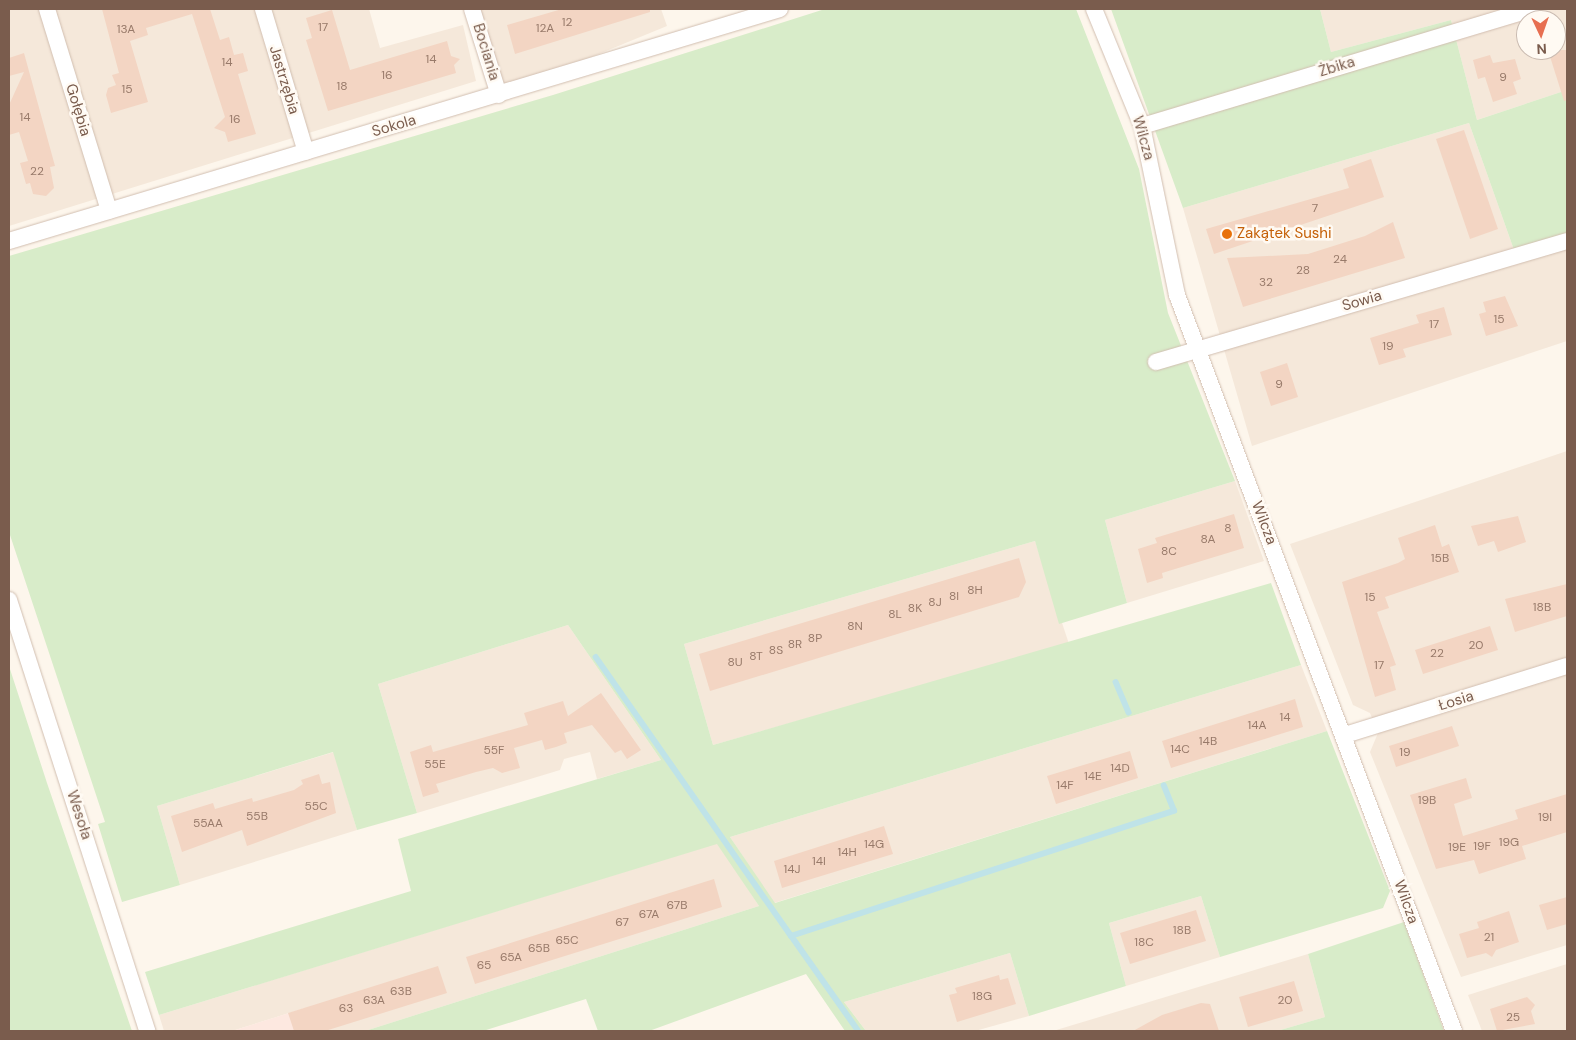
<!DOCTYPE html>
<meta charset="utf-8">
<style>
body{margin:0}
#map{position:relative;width:1576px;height:1040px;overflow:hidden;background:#fdf6ec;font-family:"DM Sans",sans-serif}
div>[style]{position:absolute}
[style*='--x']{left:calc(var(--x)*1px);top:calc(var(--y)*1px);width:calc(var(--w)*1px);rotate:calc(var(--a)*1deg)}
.residential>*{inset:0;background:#f5e8da}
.commercial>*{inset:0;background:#fde8e0}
.green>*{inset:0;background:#d8ecc9}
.stream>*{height:5.5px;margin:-2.75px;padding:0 2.75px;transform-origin:2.75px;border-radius:2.75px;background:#bfe3e8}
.building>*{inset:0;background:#f3d5c3}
.roads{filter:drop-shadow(0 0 1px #d1beb0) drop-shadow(0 0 1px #d1beb0)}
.minor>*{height:16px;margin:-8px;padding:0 8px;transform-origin:8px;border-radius:8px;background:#fff}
.dots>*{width:14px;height:14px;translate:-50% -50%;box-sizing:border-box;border:2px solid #fffaf3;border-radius:50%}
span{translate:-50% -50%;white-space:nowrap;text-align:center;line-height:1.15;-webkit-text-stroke:5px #fffaf3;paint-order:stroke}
.number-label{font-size:12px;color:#987a6a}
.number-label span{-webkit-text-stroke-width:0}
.street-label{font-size:15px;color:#7a5c4d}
.food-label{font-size:15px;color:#c56008}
.left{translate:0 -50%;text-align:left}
.frame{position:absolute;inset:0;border:10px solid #7a5c4d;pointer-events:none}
.north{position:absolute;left:1516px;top:10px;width:50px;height:50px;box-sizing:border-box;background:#fffaf3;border:1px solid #cabbb1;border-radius:50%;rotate:177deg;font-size:14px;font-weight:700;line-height:20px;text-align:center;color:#7a5c4d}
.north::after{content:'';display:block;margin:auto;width:18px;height:22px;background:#e76f51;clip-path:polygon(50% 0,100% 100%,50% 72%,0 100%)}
</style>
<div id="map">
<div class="residential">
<i style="clip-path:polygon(9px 9px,369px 9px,380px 48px,463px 25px,476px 81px,9px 226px)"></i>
<i style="clip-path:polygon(476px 9px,661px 9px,667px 26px,499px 95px)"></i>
<i style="clip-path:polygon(evenodd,1320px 9px,1567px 9px,1567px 90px,1477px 120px,1451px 20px,1331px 52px,1320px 9px,1526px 20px,1556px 20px,1556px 50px,1526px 50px,1526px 20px)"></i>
<i style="clip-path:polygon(1469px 123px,1514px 250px,1567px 233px,1567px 341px,1252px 446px,1183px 208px)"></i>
<i style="clip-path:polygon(1567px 451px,1567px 945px,1461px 977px,1370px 752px,1378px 733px,1370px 713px,1353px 705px,1290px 544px)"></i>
<i style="clip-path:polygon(1235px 481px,1264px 561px,1127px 603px,1105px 520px)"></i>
<i style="clip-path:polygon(1035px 541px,1069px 644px,713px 745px,684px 644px)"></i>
<i style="clip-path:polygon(568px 625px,661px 760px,597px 779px,590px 752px,564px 759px,560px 770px,417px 813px,378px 684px)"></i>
<i style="clip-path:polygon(1301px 665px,1327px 731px,774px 903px,730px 837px)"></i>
<i style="clip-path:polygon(334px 752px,357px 830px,180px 885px,157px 806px)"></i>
<i style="clip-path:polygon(718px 843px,759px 906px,365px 1031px,313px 1031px,305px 1008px,232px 1031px,164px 1031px,159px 1015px)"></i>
<i style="clip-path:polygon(1201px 896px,1220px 957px,1126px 986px,1109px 923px)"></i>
<i style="clip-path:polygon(1010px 953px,1029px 1016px,975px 1031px,866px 1031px,844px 1002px)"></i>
<i style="clip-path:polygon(1308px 954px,1325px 1017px,1277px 1031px,1053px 1031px)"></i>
<i style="clip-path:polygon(1567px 964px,1567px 1030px,1482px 1031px,1468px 995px)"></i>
</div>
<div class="commercial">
<i style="clip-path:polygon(305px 1008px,313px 1031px,232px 1031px)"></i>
</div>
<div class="green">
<i style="clip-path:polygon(825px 9px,1076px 9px,1139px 169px,1168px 313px,1235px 481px,1105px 520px,1127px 603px,1059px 624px,1035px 541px,684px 644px,713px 745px,1271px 583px,1301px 665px,730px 837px,775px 903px,1327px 731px,1390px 891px,1383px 908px,1220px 957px,1201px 896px,1109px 923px,1126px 986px,1029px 1016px,1010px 953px,844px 1002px,866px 1031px,845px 1031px,806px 974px,649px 1031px,598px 1031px,586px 999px,483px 1031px,365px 1031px,759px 906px,717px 844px,159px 1015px,145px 972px,411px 891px,398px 839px,661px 760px,568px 625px,378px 684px,417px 813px,357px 830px,333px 752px,157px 806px,180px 885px,122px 902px,98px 824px,105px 822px,9px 532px,9px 256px,553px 95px)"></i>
<i style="clip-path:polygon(1111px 9px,1320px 9px,1331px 52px,1451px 20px,1477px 120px,1567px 90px,1567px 233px,1514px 250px,1469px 123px,1183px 208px)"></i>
<i style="clip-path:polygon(9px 666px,47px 783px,132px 1031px,9px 1031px)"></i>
<i style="clip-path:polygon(1404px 922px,1444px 1031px,1277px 1031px,1325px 1017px,1308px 954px)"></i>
</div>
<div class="stream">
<i style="--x:596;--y:657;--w:340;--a:55"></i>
<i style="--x:1116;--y:682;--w:33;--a:67"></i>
<i style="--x:858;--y:1031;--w:116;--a:-125.2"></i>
<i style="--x:791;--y:936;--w:403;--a:-18.1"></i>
<i style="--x:1174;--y:811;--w:27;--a:-112"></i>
</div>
<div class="building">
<i style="clip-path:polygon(102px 9px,210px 9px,220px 40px,229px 37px,234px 55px,243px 53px,248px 71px,238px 74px,256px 134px,228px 142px,225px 132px,214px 128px,225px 117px,192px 14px,146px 28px,148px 35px,130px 41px,148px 102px,111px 113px,106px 95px,108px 88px,116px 85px,112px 75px,119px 73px)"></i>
<i style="clip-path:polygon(562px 9px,650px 9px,650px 12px,515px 54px,507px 25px)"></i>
<i style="clip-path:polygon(332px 10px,350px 70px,447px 41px,451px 56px,460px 59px,454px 65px,456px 73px,328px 111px,306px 40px,312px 38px,306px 18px)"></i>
<i style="clip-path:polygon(1548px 50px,1567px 50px,1567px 100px,1564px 101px)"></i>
<i style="clip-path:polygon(24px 53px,55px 166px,50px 167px,54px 188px,46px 196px,33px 194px,30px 183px,26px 184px,20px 163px,28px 161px,19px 132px,9px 135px,9px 105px,24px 72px,9px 76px,9px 58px)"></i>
<i style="clip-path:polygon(1490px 55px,1493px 63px,1515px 59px,1521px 79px,1513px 82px,1517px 94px,1493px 102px,1485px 77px,1478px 79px,1473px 60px)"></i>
<i style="clip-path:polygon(1464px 130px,1498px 229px,1470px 239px,1436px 139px)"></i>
<i style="clip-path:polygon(1371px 159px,1384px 197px,1214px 254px,1206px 229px,1349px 188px,1343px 169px)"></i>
<i style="clip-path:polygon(1393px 222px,1405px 258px,1243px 307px,1227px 258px,1308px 254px,1365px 236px)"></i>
<i style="clip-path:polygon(1505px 296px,1518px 326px,1486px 336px,1479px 314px,1486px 312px,1483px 302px)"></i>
<i style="clip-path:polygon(1444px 307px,1452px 335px,1403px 349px,1406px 357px,1379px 365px,1370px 338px,1419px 323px,1416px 315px)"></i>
<i style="clip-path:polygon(1287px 363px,1298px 397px,1271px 406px,1260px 372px)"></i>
<i style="clip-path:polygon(1234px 514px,1244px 548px,1162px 573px,1163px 578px,1147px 583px,1138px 549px,1157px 543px,1155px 538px)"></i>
<i style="clip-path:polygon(1518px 516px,1526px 542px,1498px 552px,1494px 541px,1478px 546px,1471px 526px)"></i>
<i style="clip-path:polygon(1435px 525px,1442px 547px,1449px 544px,1459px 572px,1385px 597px,1389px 608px,1377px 612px,1396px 665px,1390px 667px,1396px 690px,1375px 697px,1342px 582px,1398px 563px,1405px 559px,1398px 538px)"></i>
<i style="clip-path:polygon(1019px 558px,1026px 582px,1019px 597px,710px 691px,699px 654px)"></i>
<i style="clip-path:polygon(1567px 584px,1567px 616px,1515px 632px,1505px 599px)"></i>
<i style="clip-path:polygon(1490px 626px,1498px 650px,1423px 674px,1415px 650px)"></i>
<i style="clip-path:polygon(601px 693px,641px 750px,627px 759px,621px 750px,615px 753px,592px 725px,564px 733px,567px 743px,556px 747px,545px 750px,542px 740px,514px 748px,520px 768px,502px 773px,493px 768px,476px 772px,436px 784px,439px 792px,423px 797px,410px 752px,431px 745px,433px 752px,528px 725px,524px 713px,563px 701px,568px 716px)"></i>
<i style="clip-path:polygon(1295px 699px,1303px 727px,1171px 768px,1162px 741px)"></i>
<i style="clip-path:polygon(1452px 726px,1459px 746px,1396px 767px,1389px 746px)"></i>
<i style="clip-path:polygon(1130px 751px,1138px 778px,1056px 804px,1047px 776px)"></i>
<i style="clip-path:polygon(319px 774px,322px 784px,330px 782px,336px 813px,247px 846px,242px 830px,182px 852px,171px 816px,213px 803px,215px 809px,252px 798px,253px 802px,294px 790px,303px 784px,301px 780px)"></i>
<i style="clip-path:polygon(1466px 778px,1472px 798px,1454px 804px,1463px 836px,1518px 819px,1515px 810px,1567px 794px,1567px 832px,1522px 846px,1526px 859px,1479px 874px,1474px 860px,1436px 869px,1410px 795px)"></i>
<i style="clip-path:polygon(884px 826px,893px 854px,782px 888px,774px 861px)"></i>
<i style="clip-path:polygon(714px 879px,722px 907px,475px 984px,466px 957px)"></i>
<i style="clip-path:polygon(1567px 897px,1567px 924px,1547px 930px,1539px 905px)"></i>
<i style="clip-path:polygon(1196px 910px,1206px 941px,1130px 964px,1120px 933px)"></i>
<i style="clip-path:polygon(1509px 911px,1519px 942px,1496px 950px,1492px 957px,1486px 953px,1467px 958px,1459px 934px,1479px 928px,1477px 922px)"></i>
<i style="clip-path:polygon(438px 966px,447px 993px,325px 1031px,294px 1031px,288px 1013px)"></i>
<i style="clip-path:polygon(999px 975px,1000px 980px,1008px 978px,1016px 1004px,957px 1022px,949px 995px,957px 993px,955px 988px)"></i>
<i style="clip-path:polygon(1294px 981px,1303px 1011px,1248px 1027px,1239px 997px)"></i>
<i style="clip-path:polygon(1527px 997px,1535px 1005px,1531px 1011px,1535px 1024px,1497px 1031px,1490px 1009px)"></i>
<i style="clip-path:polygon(1201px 1003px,1210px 1004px,1219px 1031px,1133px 1031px,1162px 1015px)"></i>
</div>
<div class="roads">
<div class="minor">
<i style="--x:47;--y:9;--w:211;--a:72.9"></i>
<i style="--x:263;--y:9;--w:149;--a:73.3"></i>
<i style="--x:472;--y:9;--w:90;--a:72.6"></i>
<i style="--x:1094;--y:9;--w:126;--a:67.7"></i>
<i style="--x:1142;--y:126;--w:173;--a:78.3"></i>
<i style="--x:1177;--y:295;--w:786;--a:69.38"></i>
<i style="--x:1142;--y:126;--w:407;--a:-16.7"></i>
<i style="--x:9;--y:241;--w:805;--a:-16.75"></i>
<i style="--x:1156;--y:362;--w:428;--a:-16.4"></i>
<i style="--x:9;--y:600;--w:453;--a:72.2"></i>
<i style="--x:1345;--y:735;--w:232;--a:-17.3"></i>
</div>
</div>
<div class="dots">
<i style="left:1227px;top:234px;background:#e8710a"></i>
</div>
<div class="number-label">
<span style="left:567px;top:23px">12</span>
<span style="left:323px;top:28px">17</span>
<span style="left:545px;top:29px">12A</span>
<span style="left:126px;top:30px">13A</span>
<span style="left:431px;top:60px">14</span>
<span style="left:227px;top:63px">14</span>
<span style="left:387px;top:76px">16</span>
<span style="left:1503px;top:78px">9</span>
<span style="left:342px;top:87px">18</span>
<span style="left:127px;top:90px">15</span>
<span style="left:25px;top:118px">14</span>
<span style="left:235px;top:120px">16</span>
<span style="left:37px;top:172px">22</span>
<span style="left:1315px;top:209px">7</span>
<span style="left:1340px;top:260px">24</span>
<span style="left:1303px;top:271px">28</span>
<span style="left:1266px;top:283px">32</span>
<span style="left:1499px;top:320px">15</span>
<span style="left:1434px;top:325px">17</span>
<span style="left:1388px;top:347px">19</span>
<span style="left:1279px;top:385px">9</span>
<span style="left:1228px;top:529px">8</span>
<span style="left:1208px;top:540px">8A</span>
<span style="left:1169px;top:552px">8C</span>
<span style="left:1440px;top:559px">15B</span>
<span style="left:975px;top:591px">8H</span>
<span style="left:954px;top:597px">8I</span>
<span style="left:1370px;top:598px">15</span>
<span style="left:935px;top:603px">8J</span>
<span style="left:1542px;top:608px">18B</span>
<span style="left:915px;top:609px">8K</span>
<span style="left:895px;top:615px">8L</span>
<span style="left:855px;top:627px">8N</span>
<span style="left:815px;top:639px">8P</span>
<span style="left:795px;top:645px">8R</span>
<span style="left:1476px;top:646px">20</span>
<span style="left:776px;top:651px">8S</span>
<span style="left:1437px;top:654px">22</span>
<span style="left:756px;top:657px">8T</span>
<span style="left:735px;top:663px">8U</span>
<span style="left:1379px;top:666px">17</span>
<span style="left:1285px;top:718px">14</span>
<span style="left:1257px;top:726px">14A</span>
<span style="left:1208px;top:742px">14B</span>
<span style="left:1180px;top:750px">14C</span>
<span style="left:494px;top:751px">55F</span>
<span style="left:1405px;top:753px">19</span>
<span style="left:435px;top:765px">55E</span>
<span style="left:1120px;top:769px">14D</span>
<span style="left:1093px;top:777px">14E</span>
<span style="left:1065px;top:786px">14F</span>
<span style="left:1427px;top:801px">19B</span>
<span style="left:316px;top:807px">55C</span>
<span style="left:257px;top:817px">55B</span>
<span style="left:1545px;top:818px">19I</span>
<span style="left:208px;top:824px">55AA</span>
<span style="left:1509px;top:843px">19G</span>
<span style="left:874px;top:845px">14G</span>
<span style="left:1482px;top:847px">19F</span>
<span style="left:1457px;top:848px">19E</span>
<span style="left:847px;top:853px">14H</span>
<span style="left:819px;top:862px">14I</span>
<span style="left:792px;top:870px">14J</span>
<span style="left:677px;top:906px">67B</span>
<span style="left:649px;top:915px">67A</span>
<span style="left:622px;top:923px">67</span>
<span style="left:1182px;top:931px">18B</span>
<span style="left:1489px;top:938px">21</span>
<span style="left:567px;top:941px">65C</span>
<span style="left:1144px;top:943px">18C</span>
<span style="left:539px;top:949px">65B</span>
<span style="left:511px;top:958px">65A</span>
<span style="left:484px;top:966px">65</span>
<span style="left:401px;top:992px">63B</span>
<span style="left:982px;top:997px">18G</span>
<span style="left:374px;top:1001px">63A</span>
<span style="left:1285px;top:1001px">20</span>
<span style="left:346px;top:1009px">63</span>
<span style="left:1513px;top:1018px">25</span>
</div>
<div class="street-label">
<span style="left:486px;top:52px;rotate:73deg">Bociania</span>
<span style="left:1337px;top:67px;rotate:-17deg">Żbika</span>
<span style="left:284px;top:80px;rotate:73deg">Jastrzębia</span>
<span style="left:78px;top:110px;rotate:73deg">Gołębia</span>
<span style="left:394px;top:126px;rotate:-16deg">Sokola</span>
<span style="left:1143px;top:138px;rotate:74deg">Wilcza</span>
<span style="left:1362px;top:301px;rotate:-16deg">Sowia</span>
<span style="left:1264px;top:523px;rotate:69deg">Wilcza</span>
<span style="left:1456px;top:701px;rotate:-17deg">Łosia</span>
<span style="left:79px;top:815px;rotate:72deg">Wesoła</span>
<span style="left:1406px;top:902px;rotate:70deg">Wilcza</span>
</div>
<div class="food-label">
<span class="left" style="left:1237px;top:234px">Zakątek Sushi</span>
</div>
<div class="frame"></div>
<div class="north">N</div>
</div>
